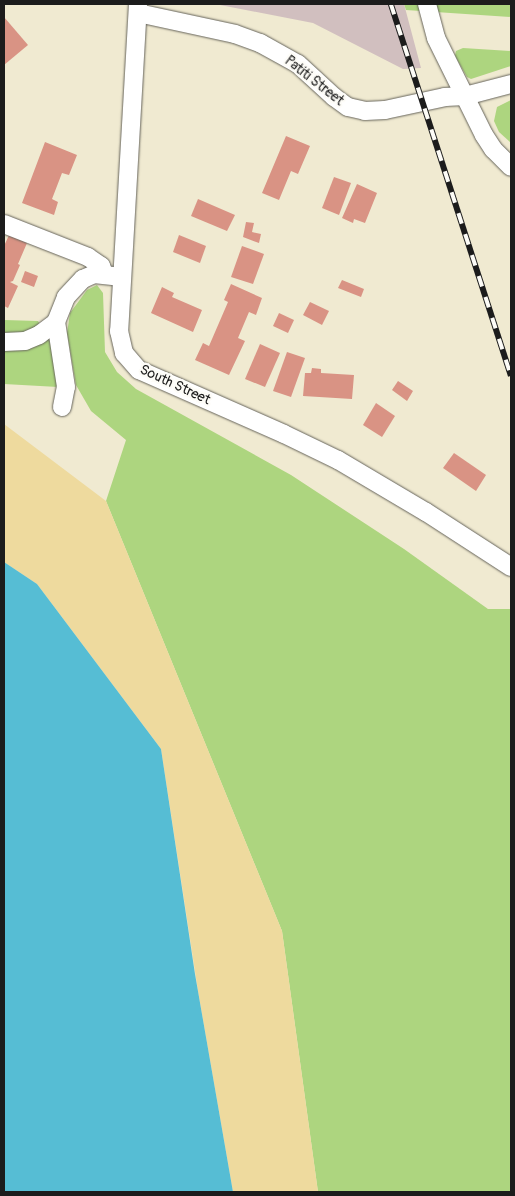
<!DOCTYPE html>
<style>
body{margin:0}
#map{position:relative;width:515px;height:1196px;overflow:hidden;background:#f0ead1;font-family:Pangolin,sans-serif}
div>[style]{position:absolute}
[style*='--x']{left:calc(var(--x)*1px);top:calc(var(--y)*1px);width:calc(var(--w)*1px);rotate:calc(var(--a)*1deg)}
.industrial>*{inset:0;background:#d1bfbf}
.green>*{inset:0;background:#add57f}
.sand>*{inset:0;background:#eeda9e}
.water>*{inset:0;background:#56bdd4}
.building>*{inset:0;background:#d99384}
.roads{filter:drop-shadow(0 0 1px #66645b) drop-shadow(0 0 1px #66645b)}
.minor>*{height:18px;margin:-9px;padding:0 9px;transform-origin:9px;border-radius:9px;background:#fff}
.rail>*{height:5.5px;margin-top:-2.75px;transform-origin:0;background:repeating-linear-gradient(90deg,#fdfcf7 0 11px,#1c1c1c 0 22px);box-sizing:border-box;border-block:1px solid #1c1c1c}
span{translate:-50% -50%;white-space:nowrap;text-align:center;line-height:1.15;-webkit-text-stroke:4.5px #fdfcf7;paint-order:stroke}
.street-label{font-size:14px;color:#1c1c1c}
.frame{position:absolute;inset:0;border:5px solid #1c1c1c;pointer-events:none}
</style>
<div id="map">
<div class="industrial">
<i style="clip-path:polygon(215px 4px,404px 4px,421px 68px,403px 69px,313px 23px)"></i>
</div>
<div class="green">
<i style="clip-path:polygon(404px 4px,511px 4px,511px 17px,406px 10px)"></i>
<i style="clip-path:polygon(463px 48px,511px 51px,511px 66px,471px 79px,467px 77px,455px 56px,456px 51px)"></i>
<i style="clip-path:polygon(511px 100px,511px 143px,499px 132px,494px 121px,497px 107px)"></i>
<i style="clip-path:polygon(97px 285px,103px 293px,105px 352px,117px 372px,136px 389px,291px 475px,404px 549px,488px 609px,511px 609px,511px 1192px,318px 1192px,282px 931px,106px 501px,126px 440px,91px 411px,76px 385px,67px 333px,70px 313px,87px 290px)"></i>
<i style="clip-path:polygon(4px 320px,38px 321px,51px 341px,58px 387px,4px 384px)"></i>
</div>
<div class="sand">
<i style="clip-path:polygon(4px 424px,106px 501px,282px 931px,318px 1192px,233px 1192px,198px 991px,161px 749px,37px 584px,4px 562px)"></i>
</div>
<div class="water">
<i style="clip-path:polygon(4px 562px,37px 584px,161px 749px,195px 974px,233px 1192px,4px 1192px)"></i>
</div>
<div class="building">
<i style="clip-path:polygon(4px 17px,28px 45px,4px 65px)"></i>
<i style="clip-path:polygon(286px 136px,310px 146px,298px 174px,291px 171px,279px 200px,262px 193px)"></i>
<i style="clip-path:polygon(45px 142px,77px 155px,69px 175px,62px 173px,52px 199px,58px 202px,54px 215px,22px 203px)"></i>
<i style="clip-path:polygon(334px 177px,351px 183px,339px 215px,322px 208px)"></i>
<i style="clip-path:polygon(357px 184px,377px 193px,365px 223px,354px 219px,353px 223px,342px 218px)"></i>
<i style="clip-path:polygon(198px 199px,235px 215px,227px 231px,191px 216px)"></i>
<i style="clip-path:polygon(246px 222px,254px 223px,252px 232px,261px 234px,259px 243px,243px 237px)"></i>
<i style="clip-path:polygon(9px 235px,27px 243px,18px 264px,20px 265px,13px 281px,10px 282px,18px 286px,8px 308px,4px 306px,4px 246px)"></i>
<i style="clip-path:polygon(179px 235px,206px 246px,200px 263px,173px 252px)"></i>
<i style="clip-path:polygon(242px 246px,264px 254px,253px 284px,231px 277px)"></i>
<i style="clip-path:polygon(25px 271px,38px 276px,34px 287px,21px 282px)"></i>
<i style="clip-path:polygon(342px 280px,364px 289px,361px 297px,338px 288px)"></i>
<i style="clip-path:polygon(231px 284px,262px 298px,256px 315px,249px 312px,238px 338px,245px 341px,229px 375px,195px 360px,203px 343px,209px 346px,228px 302px,224px 300px)"></i>
<i style="clip-path:polygon(162px 287px,174px 293px,172px 297px,202px 310px,193px 332px,151px 313px)"></i>
<i style="clip-path:polygon(310px 302px,329px 311px,322px 325px,303px 315px)"></i>
<i style="clip-path:polygon(279px 313px,294px 320px,288px 333px,273px 326px)"></i>
<i style="clip-path:polygon(260px 344px,280px 353px,265px 387px,245px 379px)"></i>
<i style="clip-path:polygon(287px 352px,305px 358px,291px 397px,273px 391px)"></i>
<i style="clip-path:polygon(312px 368px,321px 369px,321px 373px,354px 375px,352px 399px,303px 396px,305px 373px,311px 373px)"></i>
<i style="clip-path:polygon(398px 381px,413px 391px,407px 401px,392px 390px)"></i>
<i style="clip-path:polygon(376px 403px,395px 416px,382px 437px,363px 425px)"></i>
<i style="clip-path:polygon(454px 453px,486px 475px,476px 491px,443px 468px)"></i>
</div>
<div class="roads">
<div class="minor">
<i style="--x:138;--y:4;--w:328;--a:93.3"></i>
<i style="--x:119;--y:331;--w:23;--a:77"></i>
<i style="--x:124;--y:353;--w:23;--a:49"></i>
<i style="--x:139;--y:370;--w:158;--a:23.8"></i>
<i style="--x:284;--y:434;--w:60;--a:25.7"></i>
<i style="--x:338;--y:460;--w:102;--a:30.6"></i>
<i style="--x:426;--y:512;--w:101;--a:32.9"></i>
<i style="--x:427;--y:4;--w:35;--a:75"></i>
<i style="--x:436;--y:38;--w:108;--a:63.7"></i>
<i style="--x:484;--y:135;--w:17;--a:57"></i>
<i style="--x:493;--y:149;--w:25;--a:45"></i>
<i style="--x:138;--y:13;--w:99;--a:12.2"></i>
<i style="--x:235;--y:34;--w:27;--a:20"></i>
<i style="--x:260;--y:43;--w:43;--a:28.9"></i>
<i style="--x:298;--y:64;--w:49;--a:42.5"></i>
<i style="--x:334;--y:97;--w:17;--a:36"></i>
<i style="--x:348;--y:107;--w:17;--a:13"></i>
<i style="--x:365;--y:111;--w:20;--a:-3"></i>
<i style="--x:385;--y:110;--w:61;--a:-12.2"></i>
<i style="--x:445;--y:97;--w:20;--a:-3"></i>
<i style="--x:465;--y:96;--w:48;--a:-14.6"></i>
<i style="--x:4;--y:224;--w:90;--a:21.4"></i>
<i style="--x:88;--y:257;--w:16;--a:35"></i>
<i style="--x:101;--y:266;--w:9;--a:69"></i>
<i style="--x:4;--y:342;--w:21;--a:-3"></i>
<i style="--x:25;--y:341;--w:15;--a:-23"></i>
<i style="--x:39;--y:335;--w:21;--a:-37"></i>
<i style="--x:62;--y:407;--w:20;--a:-79"></i>
<i style="--x:66;--y:387;--w:66;--a:-98.7"></i>
<i style="--x:56;--y:322;--w:27;--a:-68"></i>
<i style="--x:66;--y:297;--w:25;--a:-47"></i>
<i style="--x:83;--y:279;--w:12;--a:-24"></i>
<i style="--x:94;--y:274;--w:28;--a:6"></i>
</div>
</div>
<div class="rail">
<i style="--x:391;--y:4;--w:391;--a:72.1"></i>
</div>
<div class="street-label">
<span style="left:314px;top:81px;rotate:38deg">Patiti Street</span>
<span style="left:175px;top:385px;rotate:25deg">South Street</span>
</div>
<div class="frame"></div>
</div>
